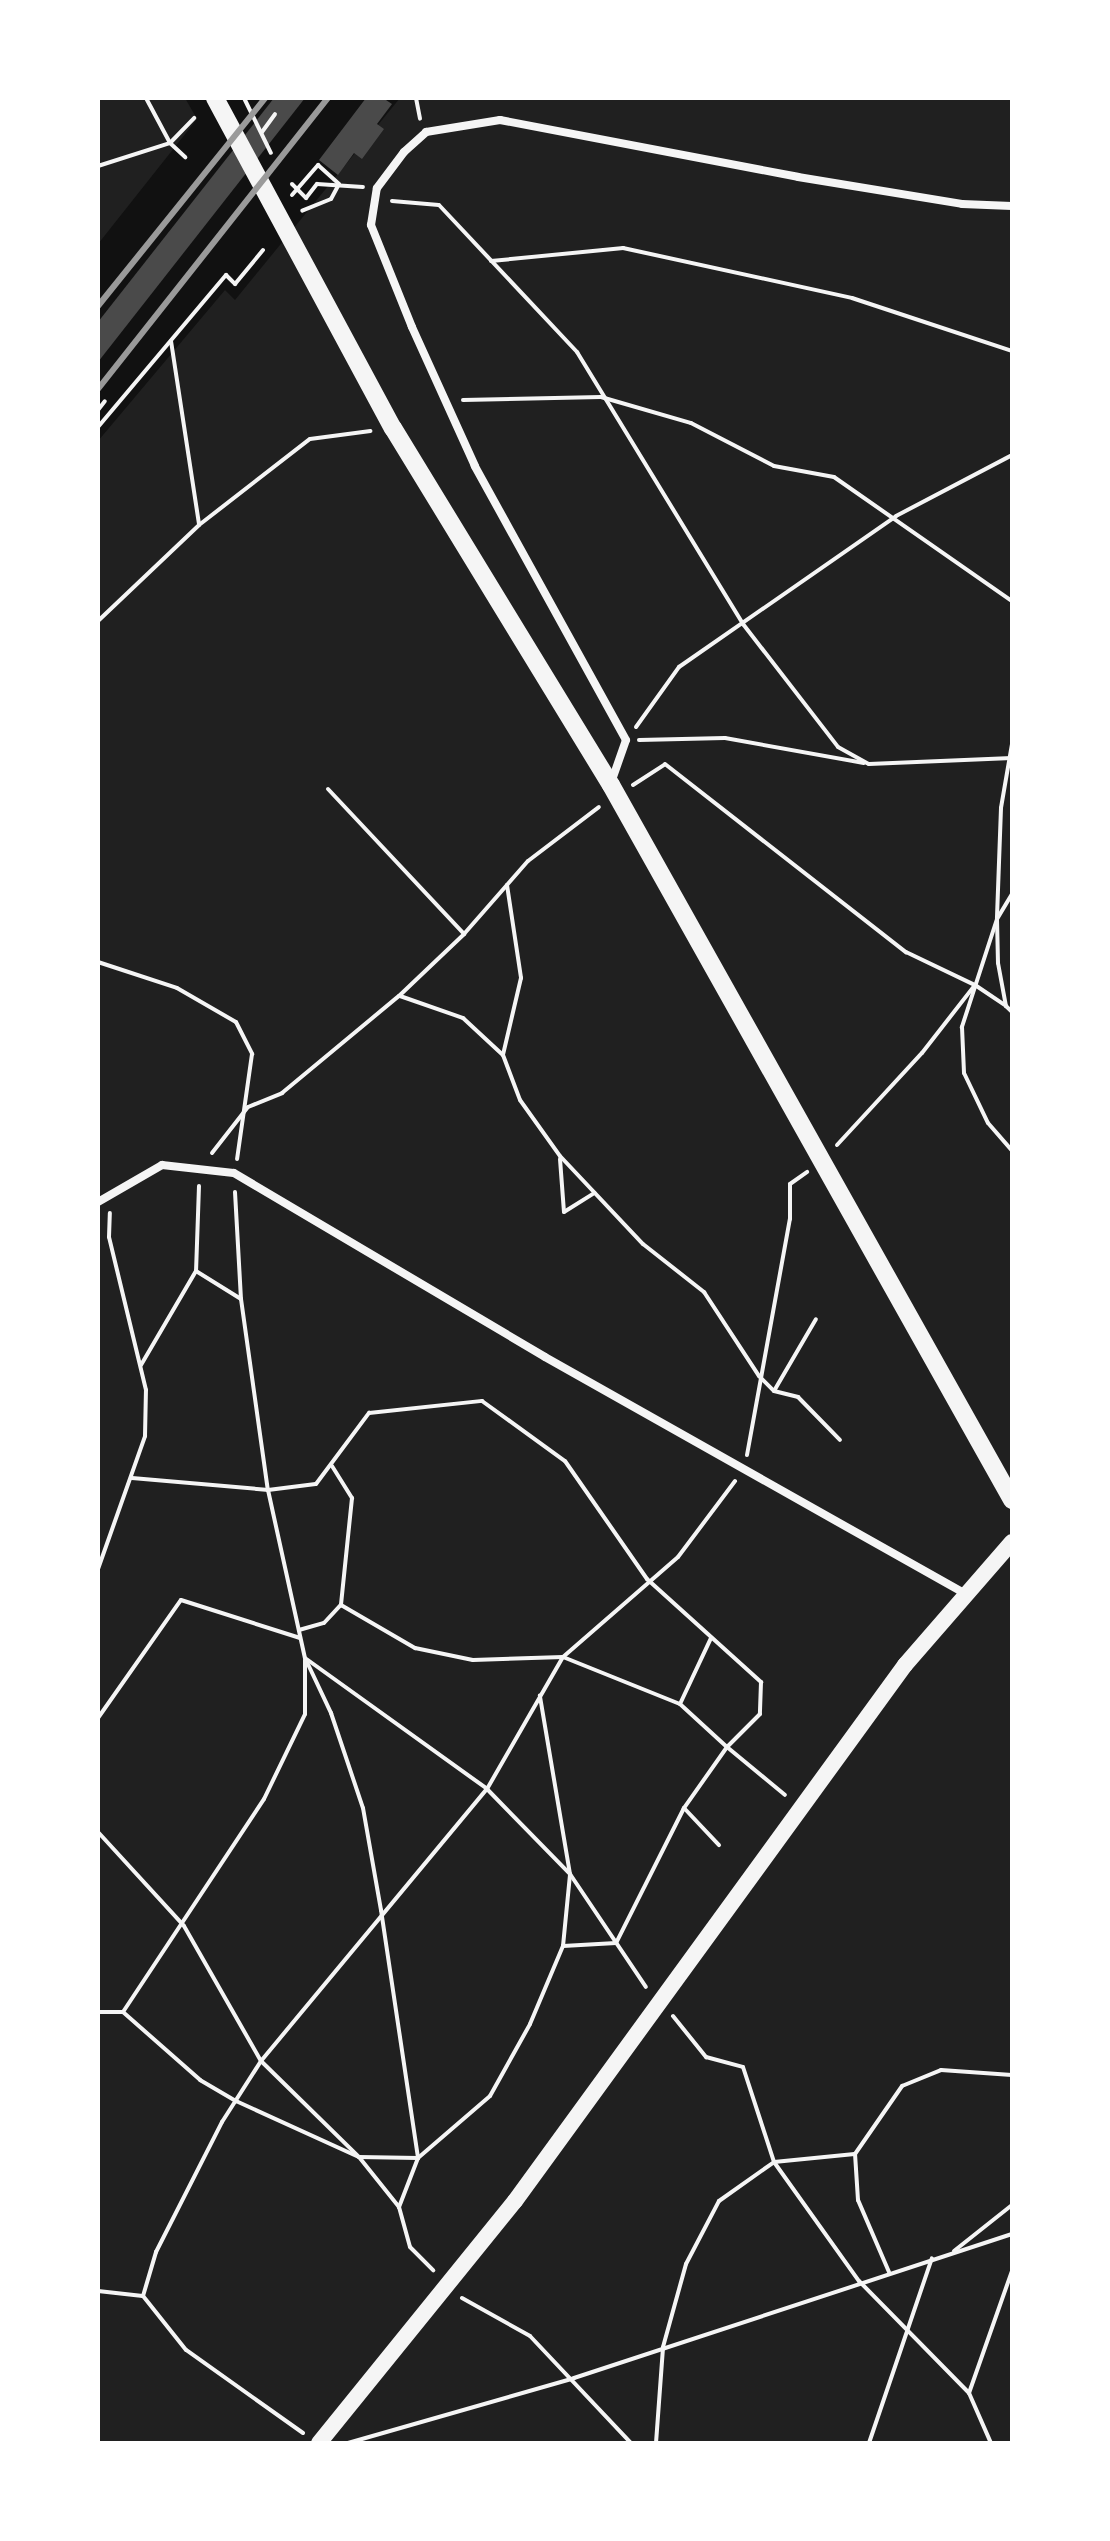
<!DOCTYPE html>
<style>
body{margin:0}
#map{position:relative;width:1110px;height:2541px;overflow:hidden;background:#111;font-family:Raleway,sans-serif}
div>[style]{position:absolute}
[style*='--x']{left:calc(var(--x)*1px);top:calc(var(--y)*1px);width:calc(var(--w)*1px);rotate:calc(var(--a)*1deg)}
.green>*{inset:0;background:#202020}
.building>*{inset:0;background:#4a4a4a}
.path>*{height:4px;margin:-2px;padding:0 2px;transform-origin:2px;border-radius:2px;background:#f5f5f5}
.minor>*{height:8px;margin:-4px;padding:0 4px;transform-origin:4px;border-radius:4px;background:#f5f5f5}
.secondary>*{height:16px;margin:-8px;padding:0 8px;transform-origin:8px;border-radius:8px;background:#f5f5f5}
.primary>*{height:18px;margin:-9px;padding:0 9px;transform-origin:9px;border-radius:9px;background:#f5f5f5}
.rail>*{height:6px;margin:-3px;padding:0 3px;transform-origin:3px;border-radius:3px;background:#9a9a9a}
span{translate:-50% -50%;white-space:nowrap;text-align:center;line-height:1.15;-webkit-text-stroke:8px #fff;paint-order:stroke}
.frame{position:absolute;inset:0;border:100px solid #fff;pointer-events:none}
</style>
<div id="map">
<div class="green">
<i style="clip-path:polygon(98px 98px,185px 98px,197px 119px,98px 244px)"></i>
<i style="clip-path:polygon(400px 98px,1012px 98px,1012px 2443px,98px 2443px,98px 441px,225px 290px,235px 300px)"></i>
</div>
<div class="building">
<i style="clip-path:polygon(274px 98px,305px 98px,98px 362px,98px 322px)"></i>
<i style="clip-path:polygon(366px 98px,383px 98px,392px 104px,377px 124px,384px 129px,362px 159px,354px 153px,338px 175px,319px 160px)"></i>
</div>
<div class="path">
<i style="--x:146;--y:98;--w:51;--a:61.9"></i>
<i style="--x:170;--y:143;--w:21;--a:43"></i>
<i style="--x:244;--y:98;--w:61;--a:63.9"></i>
<i style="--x:416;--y:98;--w:21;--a:79"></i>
<i style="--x:262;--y:132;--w:22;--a:-54"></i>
<i style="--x:98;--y:166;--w:76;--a:-17.7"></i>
<i style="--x:170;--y:143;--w:35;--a:-46"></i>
<i style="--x:292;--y:184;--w:20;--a:45"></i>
<i style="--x:306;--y:198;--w:18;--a:-52"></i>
<i style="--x:317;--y:184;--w:46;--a:3.7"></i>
<i style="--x:292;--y:195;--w:40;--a:-49"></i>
<i style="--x:318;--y:165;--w:28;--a:42"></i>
<i style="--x:339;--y:184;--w:17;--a:118"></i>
<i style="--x:331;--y:199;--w:31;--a:158"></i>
<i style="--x:392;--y:201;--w:47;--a:4.9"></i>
<i style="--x:439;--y:205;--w:202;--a:46.8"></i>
<i style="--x:577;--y:352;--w:319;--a:58.6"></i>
<i style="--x:743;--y:624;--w:155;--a:52.3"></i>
<i style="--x:838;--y:747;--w:35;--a:29"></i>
<i style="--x:869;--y:764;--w:143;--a:-2.4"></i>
<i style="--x:491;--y:261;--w:133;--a:-5.6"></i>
<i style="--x:623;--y:248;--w:234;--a:12.3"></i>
<i style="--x:852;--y:298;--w:169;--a:18.3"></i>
<i style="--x:171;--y:341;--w:186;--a:81.3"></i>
<i style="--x:463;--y:400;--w:138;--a:-1.2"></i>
<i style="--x:601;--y:397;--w:94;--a:16.1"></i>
<i style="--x:691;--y:423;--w:93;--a:27.4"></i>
<i style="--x:774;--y:466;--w:61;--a:10.4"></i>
<i style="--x:834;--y:477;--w:217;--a:34.9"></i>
<i style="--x:98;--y:410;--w:11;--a:-52"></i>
<i style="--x:98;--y:427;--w:199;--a:-49.9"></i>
<i style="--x:226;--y:275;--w:13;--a:45"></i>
<i style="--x:235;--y:284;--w:44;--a:-50.5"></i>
<i style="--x:98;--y:621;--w:139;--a:-43.5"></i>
<i style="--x:199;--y:525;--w:140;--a:-37.8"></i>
<i style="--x:310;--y:439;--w:61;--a:-7.6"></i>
<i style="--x:636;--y:727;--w:74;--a:-54.4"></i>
<i style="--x:679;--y:667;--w:264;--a:-34.8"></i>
<i style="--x:896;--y:516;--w:131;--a:-27.7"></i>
<i style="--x:639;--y:740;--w:86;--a:-1.3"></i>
<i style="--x:725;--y:738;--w:141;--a:10.2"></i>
<i style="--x:1012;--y:744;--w:65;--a:99.8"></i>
<i style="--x:1001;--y:808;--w:111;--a:92.1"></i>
<i style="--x:997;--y:919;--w:114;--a:108"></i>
<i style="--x:962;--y:1027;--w:46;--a:87.5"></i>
<i style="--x:964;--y:1073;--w:55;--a:64.4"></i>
<i style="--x:988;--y:1123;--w:37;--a:49"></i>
<i style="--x:633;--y:785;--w:38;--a:-33"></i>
<i style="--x:665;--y:764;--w:306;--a:38"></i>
<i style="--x:906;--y:952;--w:76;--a:25.6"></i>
<i style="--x:975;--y:985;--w:37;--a:34"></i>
<i style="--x:328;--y:789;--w:199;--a:46.8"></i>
<i style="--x:507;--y:885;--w:94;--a:81.4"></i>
<i style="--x:521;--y:978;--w:79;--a:103.2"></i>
<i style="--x:503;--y:1055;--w:48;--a:69.3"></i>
<i style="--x:520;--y:1100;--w:69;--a:54.5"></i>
<i style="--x:560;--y:1156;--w:121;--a:46.7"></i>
<i style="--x:643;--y:1244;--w:78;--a:38.2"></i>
<i style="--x:704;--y:1292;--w:100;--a:56.8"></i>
<i style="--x:759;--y:1376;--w:21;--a:45"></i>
<i style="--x:774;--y:1391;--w:25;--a:14"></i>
<i style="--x:798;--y:1397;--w:60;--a:45.7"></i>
<i style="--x:1012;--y:894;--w:29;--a:121"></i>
<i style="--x:997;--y:919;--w:44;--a:88.7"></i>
<i style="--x:998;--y:963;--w:44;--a:79.5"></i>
<i style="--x:1006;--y:1006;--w:8;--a:45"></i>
<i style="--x:98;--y:962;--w:83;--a:18.2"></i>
<i style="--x:177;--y:988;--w:68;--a:30"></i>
<i style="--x:236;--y:1022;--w:36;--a:63"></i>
<i style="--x:252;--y:1054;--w:106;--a:98.1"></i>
<i style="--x:400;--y:996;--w:67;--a:19.2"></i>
<i style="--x:463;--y:1018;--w:54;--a:42.8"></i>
<i style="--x:837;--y:1145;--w:125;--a:-47.3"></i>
<i style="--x:922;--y:1053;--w:86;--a:-52.1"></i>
<i style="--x:212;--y:1153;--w:58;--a:-52"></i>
<i style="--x:248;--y:1107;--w:37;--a:-22"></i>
<i style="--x:282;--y:1093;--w:152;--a:-39.7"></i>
<i style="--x:399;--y:996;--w:90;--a:-43.6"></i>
<i style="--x:464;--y:934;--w:97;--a:-48.8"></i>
<i style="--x:528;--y:861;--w:89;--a:-37.3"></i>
<i style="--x:560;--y:1159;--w:53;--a:85.7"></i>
<i style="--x:564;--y:1212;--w:36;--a:-32"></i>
<i style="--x:199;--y:1186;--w:85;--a:92"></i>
<i style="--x:196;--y:1271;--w:53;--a:31.9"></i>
<i style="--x:235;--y:1192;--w:107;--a:86.8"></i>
<i style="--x:241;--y:1299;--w:193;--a:82"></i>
<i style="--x:268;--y:1490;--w:172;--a:77.6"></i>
<i style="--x:305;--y:1658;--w:224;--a:35.7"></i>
<i style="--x:487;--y:1789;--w:119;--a:45.7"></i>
<i style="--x:570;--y:1874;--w:136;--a:56.1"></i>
<i style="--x:141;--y:1365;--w:109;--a:-59.7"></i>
<i style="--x:774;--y:1391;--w:83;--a:-59.7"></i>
<i style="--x:747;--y:1455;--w:240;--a:-79.7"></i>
<i style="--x:790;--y:1219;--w:35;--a:-90"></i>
<i style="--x:790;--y:1184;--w:21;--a:-35"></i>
<i style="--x:332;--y:1466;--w:38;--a:58"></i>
<i style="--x:352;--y:1498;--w:108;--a:95.9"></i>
<i style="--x:132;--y:1478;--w:137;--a:5"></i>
<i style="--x:268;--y:1490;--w:48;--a:-7.1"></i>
<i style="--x:316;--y:1484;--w:89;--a:-53.3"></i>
<i style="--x:369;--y:1413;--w:114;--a:-6.1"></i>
<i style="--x:482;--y:1401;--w:102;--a:35.9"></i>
<i style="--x:565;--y:1461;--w:144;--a:55.2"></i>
<i style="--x:647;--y:1579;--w:154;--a:42.1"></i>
<i style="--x:761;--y:1682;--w:32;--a:92"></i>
<i style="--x:760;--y:1714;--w:47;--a:135"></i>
<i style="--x:727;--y:1747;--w:75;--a:39.6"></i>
<i style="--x:98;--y:1569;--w:141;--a:-70.5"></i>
<i style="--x:145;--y:1436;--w:46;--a:-88.8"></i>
<i style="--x:146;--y:1390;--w:157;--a:-103.6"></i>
<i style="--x:109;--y:1237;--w:24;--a:-88"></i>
<i style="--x:299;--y:1630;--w:26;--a:-16"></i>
<i style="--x:324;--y:1623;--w:25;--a:-47"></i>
<i style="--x:341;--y:1605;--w:86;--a:30.2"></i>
<i style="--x:415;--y:1648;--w:59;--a:11.7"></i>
<i style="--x:473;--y:1660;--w:90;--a:-1.9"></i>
<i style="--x:563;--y:1657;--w:126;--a:21.9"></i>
<i style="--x:680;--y:1704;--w:64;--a:42.5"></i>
<i style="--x:727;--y:1747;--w:75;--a:125.2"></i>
<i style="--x:684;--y:1808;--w:151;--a:116.7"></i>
<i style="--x:616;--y:1943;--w:53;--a:176.8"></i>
<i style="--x:306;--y:1660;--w:59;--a:64.7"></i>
<i style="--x:331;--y:1713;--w:100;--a:71.4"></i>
<i style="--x:363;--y:1808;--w:104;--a:80"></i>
<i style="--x:381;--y:1910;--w:251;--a:81.5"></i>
<i style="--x:418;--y:2158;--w:53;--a:111.2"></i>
<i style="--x:680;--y:1704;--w:73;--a:-64.8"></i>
<i style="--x:98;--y:1718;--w:144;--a:-54.9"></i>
<i style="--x:181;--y:1600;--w:125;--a:17.7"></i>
<i style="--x:684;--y:1808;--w:51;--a:46.6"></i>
<i style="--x:98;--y:1832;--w:127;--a:47.5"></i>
<i style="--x:184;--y:1926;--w:155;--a:60.3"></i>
<i style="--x:261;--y:2061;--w:137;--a:44.4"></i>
<i style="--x:359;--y:2157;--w:64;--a:51.3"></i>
<i style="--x:399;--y:2207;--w:41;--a:74.6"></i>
<i style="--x:410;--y:2247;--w:33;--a:45"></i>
<i style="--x:98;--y:2012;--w:25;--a:0"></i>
<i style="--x:123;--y:2012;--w:255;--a:-56.5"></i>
<i style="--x:264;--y:1799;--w:94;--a:-64.2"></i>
<i style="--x:305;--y:1714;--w:54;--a:-90"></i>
<i style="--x:123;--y:2012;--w:103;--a:41.4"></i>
<i style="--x:200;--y:2080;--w:42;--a:30.3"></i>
<i style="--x:236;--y:2101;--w:135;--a:24.5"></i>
<i style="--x:359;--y:2157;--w:59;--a:1"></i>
<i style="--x:418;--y:2158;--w:95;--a:-40.7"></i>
<i style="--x:490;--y:2096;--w:82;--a:-60.9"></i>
<i style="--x:530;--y:2024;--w:85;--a:-67.1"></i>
<i style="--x:563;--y:1946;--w:72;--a:-84.4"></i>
<i style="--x:570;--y:1874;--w:181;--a:-99.6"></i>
<i style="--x:673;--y:2016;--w:53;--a:51.2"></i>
<i style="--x:706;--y:2057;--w:38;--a:15"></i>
<i style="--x:743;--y:2067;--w:100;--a:71.9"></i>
<i style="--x:774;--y:2162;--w:146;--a:54.5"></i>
<i style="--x:859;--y:2281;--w:157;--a:45.5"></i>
<i style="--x:969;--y:2393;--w:55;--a:66.3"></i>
<i style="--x:954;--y:2251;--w:74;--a:-38.4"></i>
<i style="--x:889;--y:2272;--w:78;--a:-113.3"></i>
<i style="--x:858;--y:2200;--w:46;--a:-93.7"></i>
<i style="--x:855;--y:2154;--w:83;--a:-55.3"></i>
<i style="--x:902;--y:2086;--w:42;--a:-22.3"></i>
<i style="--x:941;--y:2070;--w:71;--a:4"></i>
<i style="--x:98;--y:2291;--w:45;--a:6.3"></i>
<i style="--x:462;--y:2298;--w:78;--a:29.2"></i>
<i style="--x:530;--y:2336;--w:147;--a:46.7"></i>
<i style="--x:969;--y:2393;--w:129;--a:-70.6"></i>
<i style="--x:303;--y:2433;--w:143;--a:-144.6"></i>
<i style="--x:186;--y:2350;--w:69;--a:-128.5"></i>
<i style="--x:143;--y:2296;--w:46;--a:-73.5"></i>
<i style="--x:156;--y:2252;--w:146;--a:-63.1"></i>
<i style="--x:222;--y:2122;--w:72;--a:-57.4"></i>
<i style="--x:261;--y:2061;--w:354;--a:-50.3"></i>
<i style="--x:487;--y:1789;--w:152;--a:-60.1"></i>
<i style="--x:563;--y:1657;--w:152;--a:-41"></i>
<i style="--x:678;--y:1557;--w:95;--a:-53.1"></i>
<i style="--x:348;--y:2443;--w:235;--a:-16"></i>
<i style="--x:574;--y:2378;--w:461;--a:-18.2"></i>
<i style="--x:656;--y:2443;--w:96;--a:-85.8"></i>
<i style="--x:663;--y:2347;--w:86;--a:-74.5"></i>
<i style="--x:686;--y:2264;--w:71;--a:-62.4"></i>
<i style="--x:719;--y:2201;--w:67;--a:-35.3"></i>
<i style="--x:774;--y:2162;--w:81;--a:-5.6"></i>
<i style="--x:869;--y:2443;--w:195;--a:-71.2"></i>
</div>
<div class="minor">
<i style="--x:612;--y:780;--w:42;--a:-70.7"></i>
<i style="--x:626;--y:740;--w:313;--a:-118.9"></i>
<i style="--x:475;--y:466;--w:153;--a:-114.4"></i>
<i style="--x:412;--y:327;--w:110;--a:-111.9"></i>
<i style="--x:371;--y:225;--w:37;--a:-81"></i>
<i style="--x:377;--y:188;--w:45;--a:-53.1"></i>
<i style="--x:404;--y:152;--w:30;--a:-42"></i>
<i style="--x:426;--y:132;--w:75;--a:-9.2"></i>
<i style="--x:500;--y:120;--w:303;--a:10.8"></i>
<i style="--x:798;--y:177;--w:166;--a:9.3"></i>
<i style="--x:962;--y:204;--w:50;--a:2.3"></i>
<i style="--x:98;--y:1202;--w:74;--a:-30"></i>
<i style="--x:162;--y:1165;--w:72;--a:6.3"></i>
<i style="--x:234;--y:1173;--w:361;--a:30.6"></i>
<i style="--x:545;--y:1357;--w:483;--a:29.4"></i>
</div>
<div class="secondary">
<i style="--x:319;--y:2443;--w:311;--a:-51"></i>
<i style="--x:515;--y:2201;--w:663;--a:-53.96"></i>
<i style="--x:905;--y:1665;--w:163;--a:-49"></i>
</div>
<div class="primary">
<i style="--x:215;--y:98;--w:375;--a:61.7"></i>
<i style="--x:393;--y:428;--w:418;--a:58.6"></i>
<i style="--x:611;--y:785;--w:820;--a:60.71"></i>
</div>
<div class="rail">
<i style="--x:98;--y:306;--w:267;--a:-51.2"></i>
<i style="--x:98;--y:389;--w:371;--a:-51.7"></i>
</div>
<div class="frame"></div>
</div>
